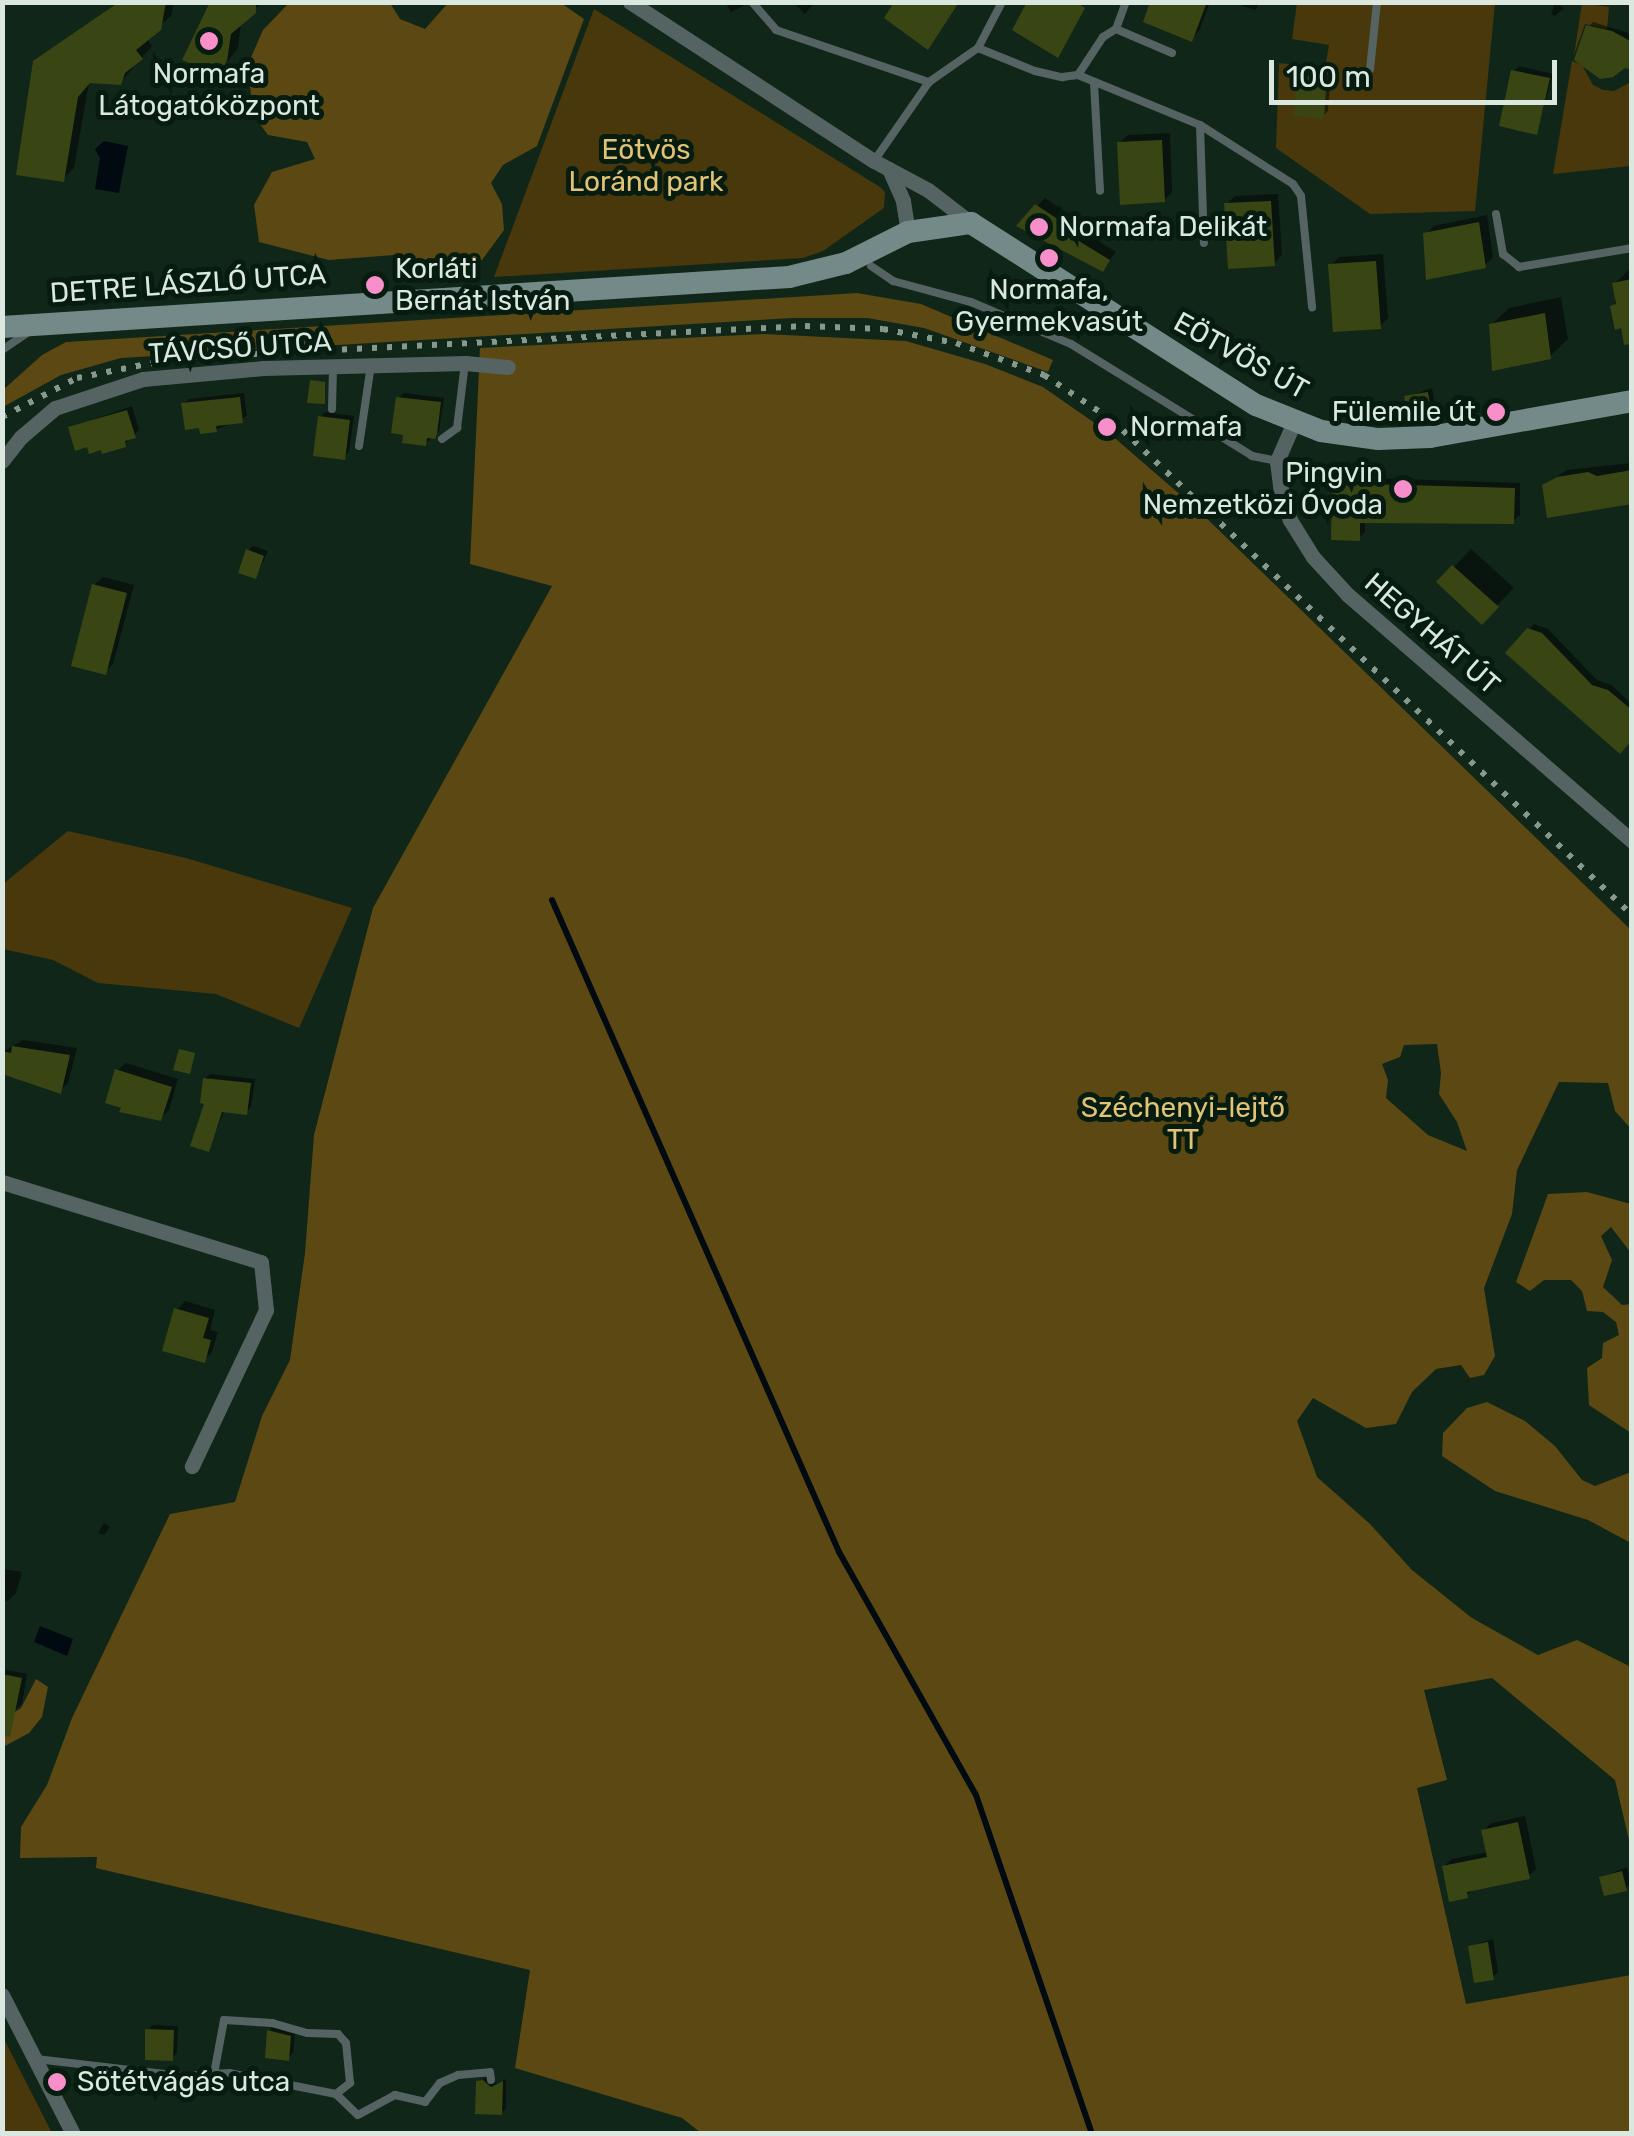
<!DOCTYPE html>
<meta charset="utf-8">
<style>
body{margin:0}
#map{position:relative;width:1634px;height:2136px;overflow:hidden;background:#102619;font-family:Rubik,sans-serif}
div>[style]{position:absolute}
[style*='--x']{left:calc(var(--x)*1px);top:calc(var(--y)*1px);width:calc(var(--w)*1px);rotate:calc(var(--a)*1deg)}
.green>*{inset:0;background:#48380c}
.forest>*{inset:0;background:#5c4812}
.water>*{inset:0;background:#000a10}
.shadow>*{inset:0;background:#0007}
.stream>*{height:6px;margin:-3px;padding:0 3px;transform-origin:3px;border-radius:3px;background:#000a10}
.building>*{inset:0;background:#394613}
.lane>*{height:8px;margin:-4px;padding:0 4px;transform-origin:4px;border-radius:4px;background:#556362}
.street>*{height:15px;margin:-7.5px;padding:0 7.5px;transform-origin:7.5px;border-radius:7.5px;background:#556362}
.secondary>*{height:22px;margin:-11px;padding:0 11px;transform-origin:11px;border-radius:11px;background:#738a88}
.rail>*{height:6px;margin-top:-3px;transform-origin:0;background:repeating-linear-gradient(90deg,#87988d 0 5px,transparent 0 15px)}
.dots>*{width:28px;height:28px;translate:-50% -50%;box-sizing:border-box;border:5px solid #061c10;border-radius:50%}
span{translate:-50% -50%;white-space:nowrap;text-align:center;line-height:1.15;-webkit-text-stroke:10px #061c10;paint-order:stroke}
.poi-label{font-size:28px;color:#dbe8df}
.left{translate:0 -50%;text-align:left}
.right{translate:-100% -50%;text-align:right}
.park-label{font-size:28px;color:#e2c274}
.street-label{font-size:28px;color:#dbe8df}
.frame{position:absolute;inset:0;border:5px solid #dbe8df;pointer-events:none}
.scale{position:absolute;left:1269px;top:60px;width:288px;height:45px;box-sizing:border-box;border:5px solid #dbe8df;border-top:0;padding-left:12px;font-size:30px;line-height:35px;white-space:nowrap;color:#dbe8df;-webkit-text-stroke:8px #061c10;paint-order:stroke}
</style>
<div id="map">
<div class="green">
<i style="clip-path:polygon(1297px 3px,1495px 3px,1475px 211px,1370px 214px,1276px 148px,1279px 63px,1325px 68px,1329px 45px,1292px 39px)"></i>
<i style="clip-path:polygon(1582px 3px,1609px 7px,1607px 29px,1585px 24px,1574px 55px)"></i>
<i style="clip-path:polygon(594px 9px,880px 187px,885px 192px,884px 208px,823px 251px,803px 258px,494px 277px)"></i>
<i style="clip-path:polygon(1572px 61px,1582px 65px,1593px 85px,1603px 90px,1614px 91px,1631px 82px,1631px 166px,1553px 174px)"></i>
<i style="clip-path:polygon(68px 831px,186px 858px,352px 908px,299px 1028px,216px 994px,98px 983px,53px 960px,3px 949px,3px 884px)"></i>
<i style="clip-path:polygon(2px 2037px,3px 2037px,52px 2133px,3px 2133px)"></i>
</div>
<div class="forest">
<i style="clip-path:polygon(289px 3px,390px 3px,400px 19px,425px 29px,448px 3px,561px 3px,584px 19px,537px 146px,503px 165px,491px 183px,502px 204px,504px 230px,482px 260px,420px 263px,394px 255px,329px 260px,259px 242px,254px 205px,272px 172px,315px 159px,307px 142px,268px 135px,254px 116px,248px 72px,252px 55px,263px 30px)"></i>
<i style="clip-path:polygon(857px 293px,921px 304px,1053px 360px,1048px 372px,924px 328px,867px 318px,793px 318px,121px 358px,61px 375px,3px 407px,3px 390px,42px 355px,66px 342px)"></i>
<i style="clip-path:polygon(evenodd,764px 334px,906px 341px,985px 364px,1043px 387px,1109px 433px,1199px 511px,1631px 930px,1631px 1129px,1615px 1111px,1608px 1083px,1559px 1082px,1517px 1170px,1512px 1214px,1484px 1288px,1495px 1356px,1484px 1375px,1470px 1378px,1461px 1365px,1436px 1369px,1412px 1392px,1396px 1424px,1366px 1428px,1313px 1398px,1297px 1421px,1317px 1477px,1370px 1524px,1412px 1570px,1472px 1618px,1538px 1655px,1577px 1640px,1631px 1667px,1631px 1849px,1615px 1780px,1492px 1678px,1424px 1690px,1447px 1780px,1417px 1788px,1466px 2004px,1631px 1975px,1631px 2133px,701px 2133px,682px 2118px,515px 2068px,530px 1970px,96px 1868px,97px 1857px,20px 1858px,21px 1827px,47px 1785px,72px 1718px,170px 1514px,235px 1502px,262px 1416px,290px 1360px,305px 1253px,314px 1135px,373px 908px,552px 586px,470px 564px,480px 348px,764px 334px,1437px 1044px,1441px 1073px,1439px 1094px,1457px 1122px,1467px 1151px,1428px 1135px,1386px 1098px,1388px 1080px,1382px 1064px,1400px 1057px,1404px 1045px,1437px 1044px)"></i>
<i style="clip-path:polygon(1587px 1192px,1631px 1204px,1631px 1253px,1611px 1227px,1601px 1236px,1612px 1260px,1603px 1287px,1622px 1305px,1631px 1304px,1631px 1433px,1589px 1405px,1587px 1368px,1602px 1358px,1603px 1343px,1619px 1335px,1616px 1322px,1603px 1312px,1587px 1311px,1582px 1291px,1571px 1280px,1544px 1280px,1530px 1291px,1516px 1282px,1548px 1194px)"></i>
<i style="clip-path:polygon(1487px 1402px,1525px 1421px,1555px 1446px,1582px 1480px,1595px 1486px,1631px 1472px,1631px 1543px,1588px 1520px,1495px 1491px,1442px 1456px,1443px 1433px,1467px 1408px)"></i>
<i style="clip-path:polygon(36px 1679px,48px 1687px,42px 1717px,29px 1733px,3px 1747px,3px 1720px,21px 1708px)"></i>
</div>
<div class="water">
<i style="clip-path:polygon(104px 141px,128px 146px,119px 193px,95px 189px,100px 158px,95px 149px)"></i>
<i style="clip-path:polygon(40px 1626px,73px 1639px,67px 1656px,34px 1642px)"></i>
</div>
<div class="shadow">
<i style="clip-path:polygon(118px 2px,174px 2px,171px 16px,146px 38px,152px 46px,120px 83px,89px 83px,74px 168px,63px 179px,36px 63px)"></i>
<i style="clip-path:polygon(213px 2px,263px 2px,241px 22px,238px 48px,212px 82px)"></i>
<i style="clip-path:polygon(725px 2px,743px 2px,745px 5px,731px 12px)"></i>
<i style="clip-path:polygon(793px 2px,815px 2px,805px 14px)"></i>
<i style="clip-path:polygon(1152px 2px,1210px 2px,1199px 31px,1191px 40px)"></i>
<i style="clip-path:polygon(1243px 2px,1259px 2px,1256px 10px,1242px 6px)"></i>
<i style="clip-path:polygon(1555px 3px,1564px 8px,1555px 16px,1551px 14px)"></i>
<i style="clip-path:polygon(1593px 22px,1632px 34px,1632px 68px,1588px 27px)"></i>
<i style="clip-path:polygon(1519px 66px,1553px 74px,1537px 132px,1514px 71px)"></i>
<i style="clip-path:polygon(1305px 72px,1331px 74px,1328px 111px,1323px 116px,1300px 77px)"></i>
<i style="clip-path:polygon(1170px 133px,1172px 192px,1164px 200px,1119px 143px,1128px 135px)"></i>
<i style="clip-path:polygon(1278px 194px,1282px 255px,1273px 264px,1226px 204px,1235px 196px)"></i>
<i style="clip-path:polygon(1045px 198px,1069px 214px,1065px 220px,1116px 252px,1103px 269px,1020px 225px)"></i>
<i style="clip-path:polygon(1487px 215px,1493px 257px,1485px 265px,1426px 234px,1434px 226px)"></i>
<i style="clip-path:polygon(1383px 254px,1388px 318px,1380px 326px,1331px 265px,1339px 257px)"></i>
<i style="clip-path:polygon(1632px 267px,1632px 324px,1617px 327px,1614px 284px)"></i>
<i style="clip-path:polygon(1561px 297px,1568px 339px,1550px 356px,1491px 325px,1509px 308px)"></i>
<i style="clip-path:polygon(1432px 388px,1435px 404px,1430px 409px,1407px 397px)"></i>
<i style="clip-path:polygon(244px 393px,247px 416px,216px 430px,184px 404px,189px 399px)"></i>
<i style="clip-path:polygon(404px 393px,444px 398px,439px 431px,425px 444px,399px 398px)"></i>
<i style="clip-path:polygon(132px 406px,139px 430px,125px 444px,70px 428px)"></i>
<i style="clip-path:polygon(325px 412px,354px 416px,349px 452px,344px 457px,320px 417px)"></i>
<i style="clip-path:polygon(1632px 463px,1632px 502px,1544px 485px,1567px 470px)"></i>
<i style="clip-path:polygon(1341px 477px,1520px 483px,1520px 515px,1513px 521px,1365px 520px,1365px 532px,1359px 538px,1335px 484px)"></i>
<i style="clip-path:polygon(253px 546px,268px 551px,256px 577px,248px 551px)"></i>
<i style="clip-path:polygon(1471px 549px,1514px 588px,1482px 621px,1440px 582px)"></i>
<i style="clip-path:polygon(103px 577px,134px 585px,113px 664px,105px 672px,94px 585px)"></i>
<i style="clip-path:polygon(1534px 624px,1548px 629px,1597px 680px,1613px 686px,1632px 705px,1632px 737px,1509px 653px)"></i>
<i style="clip-path:polygon(23px 1040px,77px 1048px,68px 1083px,60px 1091px,3px 1052px)"></i>
<i style="clip-path:polygon(126px 1063px,178px 1079px,169px 1110px,161px 1118px,124px 1106px,117px 1071px)"></i>
<i style="clip-path:polygon(210px 1074px,255px 1079px,251px 1107px,246px 1112px,225px 1109px,208px 1149px,205px 1079px)"></i>
<i style="clip-path:polygon(185px 1301px,215px 1310px,210px 1330px,218px 1332px,212px 1352px,204px 1360px,177px 1310px)"></i>
<i style="clip-path:polygon(104px 1523px,110px 1527px,104px 1535px,98px 1533px)"></i>
<i style="clip-path:polygon(2px 1569px,22px 1572px,16px 1593px,8px 1601px,2px 1600px)"></i>
<i style="clip-path:polygon(2px 1669px,27px 1674px,22px 1704px,13px 1712px,2px 1710px)"></i>
<i style="clip-path:polygon(1525px 1816px,1536px 1869px,1528px 1876px,1474px 1888px,1467px 1895px,1444px 1866px,1452px 1859px,1488px 1852px,1484px 1830px,1491px 1823px)"></i>
<i style="clip-path:polygon(1627px 1867px,1631px 1884px,1626px 1888px,1602px 1877px)"></i>
<i style="clip-path:polygon(1493px 1939px,1498px 1972px,1493px 1977px,1471px 1946px)"></i>
<i style="clip-path:polygon(153px 2025px,178px 2026px,177px 2053px,172px 2058px,148px 2030px)"></i>
<i style="clip-path:polygon(274px 2026px,295px 2032px,293px 2053px,288px 2058px,269px 2031px)"></i>
<i style="clip-path:polygon(489px 2076px,497px 2084px,506px 2079px,506px 2108px,501px 2113px,478px 2082px)"></i>
</div>
<div class="stream">
<i style="--x:552;--y:900;--w:712;--a:66.24"></i>
<i style="--x:839;--y:1552;--w:279;--a:60.6"></i>
<i style="--x:976;--y:1795;--w:358;--a:71.1"></i>
</div>
<div class="building">
<i style="clip-path:polygon(119px 2px,166px 2px,161px 30px,136px 50px,143px 59px,125px 73px,121px 85px,90px 83px,78px 97px,64px 182px,16px 175px,33px 61px)"></i>
<i style="clip-path:polygon(210px 2px,256px 2px,256px 13px,231px 34px,227px 61px,212px 87px,204px 69px,182px 60px)"></i>
<i style="clip-path:polygon(894px 2px,959px 2px,928px 50px,884px 18px)"></i>
<i style="clip-path:polygon(1027px 2px,1076px 2px,1085px 8px,1058px 58px,1012px 30px)"></i>
<i style="clip-path:polygon(1150px 2px,1207px 2px,1192px 42px,1143px 22px)"></i>
<i style="clip-path:polygon(1586px 25px,1612px 31px,1632px 42px,1632px 70px,1625px 68px,1613px 77px,1600px 79px,1574px 60px)"></i>
<i style="clip-path:polygon(1511px 70px,1550px 78px,1537px 135px,1499px 126px)"></i>
<i style="clip-path:polygon(1297px 75px,1327px 78px,1324px 118px,1294px 116px)"></i>
<i style="clip-path:polygon(1162px 140px,1165px 202px,1120px 205px,1117px 142px)"></i>
<i style="clip-path:polygon(1271px 201px,1275px 266px,1228px 269px,1224px 203px)"></i>
<i style="clip-path:polygon(1035px 204px,1062px 222px,1059px 229px,1110px 260px,1103px 272px,1016px 226px)"></i>
<i style="clip-path:polygon(1479px 222px,1486px 268px,1426px 280px,1423px 233px)"></i>
<i style="clip-path:polygon(1376px 261px,1381px 329px,1333px 332px,1328px 264px)"></i>
<i style="clip-path:polygon(1632px 279px,1632px 344px,1624px 345px,1621px 328px,1615px 330px,1610px 306px,1616px 304px,1612px 283px)"></i>
<i style="clip-path:polygon(1545px 313px,1551px 359px,1492px 371px,1489px 324px)"></i>
<i style="clip-path:polygon(310px 380px,325px 382px,325px 404px,307px 403px)"></i>
<i style="clip-path:polygon(1428px 392px,1431px 412px,1408px 416px,1404px 396px)"></i>
<i style="clip-path:polygon(240px 397px,243px 423px,216px 426px,217px 432px,200px 434px,199px 428px,185px 430px,181px 403px)"></i>
<i style="clip-path:polygon(396px 397px,441px 402px,437px 434px,435px 439px,427px 438px,426px 446px,402px 443px,403px 435px,391px 433px)"></i>
<i style="clip-path:polygon(127px 410px,136px 438px,125px 441px,126px 447px,102px 454px,101px 450px,89px 454px,87px 447px,75px 451px,68px 427px)"></i>
<i style="clip-path:polygon(318px 416px,350px 420px,345px 460px,313px 456px)"></i>
<i style="clip-path:polygon(1632px 470px,1632px 504px,1547px 518px,1542px 485px,1557px 477px,1588px 472px,1597px 476px)"></i>
<i style="clip-path:polygon(1332px 483px,1515px 488px,1514px 524px,1360px 523px,1360px 541px,1331px 540px)"></i>
<i style="clip-path:polygon(246px 549px,264px 556px,256px 579px,238px 573px)"></i>
<i style="clip-path:polygon(1452px 565px,1499px 607px,1482px 625px,1436px 582px)"></i>
<i style="clip-path:polygon(92px 584px,127px 593px,106px 675px,71px 666px)"></i>
<i style="clip-path:polygon(1527px 628px,1542px 633px,1592px 685px,1608px 690px,1632px 710px,1632px 740px,1620px 754px,1505px 653px)"></i>
<i style="clip-path:polygon(12px 1046px,70px 1055px,61px 1094px,2px 1074px,2px 1051px,11px 1053px)"></i>
<i style="clip-path:polygon(179px 1049px,195px 1053px,190px 1074px,173px 1070px)"></i>
<i style="clip-path:polygon(115px 1069px,172px 1087px,161px 1121px,119px 1112px,121px 1108px,105px 1103px)"></i>
<i style="clip-path:polygon(203px 1078px,251px 1083px,247px 1115px,222px 1112px,209px 1152px,190px 1146px,204px 1104px,200px 1103px)"></i>
<i style="clip-path:polygon(174px 1308px,209px 1318px,203px 1338px,211px 1340px,205px 1363px,162px 1351px)"></i>
<i style="clip-path:polygon(2px 1674px,22px 1678px,10px 1737px,2px 1736px)"></i>
<i style="clip-path:polygon(1518px 1822px,1530px 1879px,1467px 1892px,1468px 1898px,1449px 1902px,1442px 1866px,1487px 1857px,1481px 1830px)"></i>
<i style="clip-path:polygon(1622px 1871px,1627px 1891px,1604px 1896px,1599px 1877px)"></i>
<i style="clip-path:polygon(1488px 1942px,1494px 1980px,1474px 1983px,1468px 1946px)"></i>
<i style="clip-path:polygon(145px 2029px,174px 2030px,173px 2061px,145px 2060px)"></i>
<i style="clip-path:polygon(267px 2030px,291px 2036px,289px 2061px,265px 2058px)"></i>
<i style="clip-path:polygon(483px 2080px,491px 2087px,503px 2081px,502px 2115px,475px 2114px,476px 2081px)"></i>
</div>
<div class="lane">
<i style="--x:752;--y:2;--w:37;--a:49"></i>
<i style="--x:776;--y:30;--w:162;--a:18.8"></i>
<i style="--x:1116;--y:29;--w:61;--a:23.2"></i>
<i style="--x:978;--y:48;--w:52;--a:-62.4"></i>
<i style="--x:1370;--y:69;--w:67;--a:-84"></i>
<i style="--x:1078;--y:75;--w:45;--a:-56.7"></i>
<i style="--x:1103;--y:37;--w:15;--a:-32"></i>
<i style="--x:1116;--y:29;--w:29;--a:-70"></i>
<i style="--x:1094;--y:83;--w:108;--a:86.8"></i>
<i style="--x:1200;--y:125;--w:118;--a:88.1"></i>
<i style="--x:874;--y:161;--w:96;--a:-55.2"></i>
<i style="--x:929;--y:82;--w:60;--a:-34.8"></i>
<i style="--x:978;--y:48;--w:61;--a:22"></i>
<i style="--x:1035;--y:71;--w:28;--a:13"></i>
<i style="--x:1062;--y:77;--w:16;--a:-7"></i>
<i style="--x:1078;--y:75;--w:132;--a:22.3"></i>
<i style="--x:1200;--y:125;--w:110;--a:32.4"></i>
<i style="--x:1293;--y:184;--w:14;--a:56"></i>
<i style="--x:1301;--y:196;--w:112;--a:84.3"></i>
<i style="--x:1496;--y:214;--w:41;--a:80.1"></i>
<i style="--x:1503;--y:254;--w:21;--a:39"></i>
<i style="--x:1519;--y:267;--w:115;--a:-9.5"></i>
<i style="--x:871;--y:266;--w:27;--a:34"></i>
<i style="--x:893;--y:281;--w:81;--a:15.1"></i>
<i style="--x:971;--y:302;--w:108;--a:22.8"></i>
<i style="--x:1071;--y:344;--w:213;--a:31.7"></i>
<i style="--x:1252;--y:456;--w:25;--a:11"></i>
<i style="--x:2;--y:350;--w:30;--a:-34"></i>
<i style="--x:332;--y:409;--w:42;--a:-88.6"></i>
<i style="--x:442;--y:439;--w:19;--a:-36"></i>
<i style="--x:457;--y:428;--w:65;--a:-83"></i>
<i style="--x:359;--y:446;--w:82;--a:-81.6"></i>
<i style="--x:36;--y:2059;--w:149;--a:6.6"></i>
<i style="--x:184;--y:2076;--w:45;--a:-3.8"></i>
<i style="--x:229;--y:2073;--w:109;--a:11.1"></i>
<i style="--x:336;--y:2094;--w:18;--a:-38"></i>
<i style="--x:350;--y:2083;--w:40;--a:-95.7"></i>
<i style="--x:346;--y:2043;--w:12;--a:-132"></i>
<i style="--x:338;--y:2034;--w:31;--a:-178"></i>
<i style="--x:307;--y:2033;--w:36;--a:-164"></i>
<i style="--x:272;--y:2023;--w:48;--a:-176.4"></i>
<i style="--x:224;--y:2020;--w:55;--a:100.5"></i>
<i style="--x:336;--y:2094;--w:30;--a:44"></i>
<i style="--x:358;--y:2115;--w:42;--a:-28.4"></i>
<i style="--x:395;--y:2095;--w:31;--a:13"></i>
<i style="--x:425;--y:2102;--w:24;--a:-52"></i>
<i style="--x:440;--y:2083;--w:20;--a:-24"></i>
<i style="--x:458;--y:2075;--w:32;--a:-5"></i>
<i style="--x:490;--y:2072;--w:8;--a:83"></i>
</div>
<div class="street">
<i style="--x:630;--y:2;--w:291;--a:33.1"></i>
<i style="--x:874;--y:161;--w:61;--a:28.2"></i>
<i style="--x:928;--y:190;--w:54;--a:37.5"></i>
<i style="--x:889;--y:169;--w:35;--a:66"></i>
<i style="--x:903;--y:201;--w:31;--a:81"></i>
<i style="--x:1294;--y:422;--w:43;--a:113.6"></i>
<i style="--x:1277;--y:461;--w:25;--a:83"></i>
<i style="--x:1280;--y:486;--w:35;--a:74"></i>
<i style="--x:1290;--y:520;--w:44;--a:58.1"></i>
<i style="--x:1313;--y:557;--w:52;--a:47.4"></i>
<i style="--x:1348;--y:595;--w:376;--a:40.9"></i>
<i style="--x:2;--y:461;--w:31;--a:-52"></i>
<i style="--x:21;--y:437;--w:45;--a:-40.5"></i>
<i style="--x:55;--y:408;--w:93;--a:-18.2"></i>
<i style="--x:143;--y:379;--w:121;--a:-5.2"></i>
<i style="--x:263;--y:368;--w:202;--a:-1.4"></i>
<i style="--x:465;--y:363;--w:43;--a:5.3"></i>
<i style="--x:2;--y:1182;--w:271;--a:17.2"></i>
<i style="--x:261;--y:1262;--w:48;--a:84.1"></i>
<i style="--x:266;--y:1310;--w:173;--a:115.4"></i>
<i style="--x:2;--y:1995;--w:156;--a:62.9"></i>
</div>
<div class="secondary">
<i style="--x:2;--y:327;--w:789;--a:-3.64"></i>
<i style="--x:789;--y:277;--w:59;--a:-13.8"></i>
<i style="--x:846;--y:263;--w:69;--a:-26.6"></i>
<i style="--x:908;--y:232;--w:64;--a:-8.1"></i>
<i style="--x:971;--y:223;--w:338;--a:32.6"></i>
<i style="--x:1256;--y:405;--w:70;--a:21.8"></i>
<i style="--x:1321;--y:431;--w:58;--a:8"></i>
<i style="--x:1378;--y:439;--w:52;--a:-2.2"></i>
<i style="--x:1430;--y:437;--w:205;--a:-10.1"></i>
</div>
<div class="rail">
<i style="--x:2;--y:417;--w:85;--a:-27.5"></i>
<i style="--x:77;--y:378;--w:102;--a:-11.3"></i>
<i style="--x:177;--y:358;--w:629;--a:-2.92"></i>
<i style="--x:805;--y:326;--w:78;--a:2.2"></i>
<i style="--x:883;--y:329;--w:74;--a:10.9"></i>
<i style="--x:956;--y:343;--w:94;--a:20"></i>
<i style="--x:1044;--y:375;--w:82;--a:33.5"></i>
<i style="--x:1112;--y:420;--w:718;--a:43.59"></i>
</div>
<div class="dots">
<i style="left:209px;top:41px;background:#f98fca"></i>
<i style="left:1039px;top:227px;background:#f98fca"></i>
<i style="left:1049px;top:258px;background:#f98fca"></i>
<i style="left:375px;top:285px;background:#f98fca"></i>
<i style="left:1496px;top:412px;background:#f98fca"></i>
<i style="left:1107px;top:427px;background:#f98fca"></i>
<i style="left:1403px;top:489px;background:#f98fca"></i>
<i style="left:57px;top:2082px;background:#f98fca"></i>
</div>
<div class="poi-label">
<span style="left:209px;top:90px">Normafa<br>Látogatóközpont</span>
<span class="left" style="left:1059px;top:227px">Normafa Delikát</span>
<span class="left" style="left:395px;top:285px">Korláti<br>Bernát István</span>
<span style="left:1049px;top:306px">Normafa,<br>Gyermekvasút</span>
<span class="right" style="left:1476px;top:412px">Fülemile út</span>
<span class="left" style="left:1130px;top:427px">Normafa</span>
<span class="right" style="left:1383px;top:489px">Pingvin<br>Nemzetközi Óvoda</span>
<span class="left" style="left:77px;top:2082px">Sötétvágás utca</span>
</div>
<div class="park-label">
<span style="left:646px;top:166px">Eötvös<br>Loránd park</span>
<span style="left:1183px;top:1124px">Széchenyi-lejtő<br>TT</span>
</div>
<div class="street-label">
<span style="left:188px;top:284px;rotate:-4deg">DETRE LÁSZLÓ UTCA</span>
<span style="left:240px;top:348px;rotate:-4deg">TÁVCSŐ UTCA</span>
<span style="left:1241px;top:356px;rotate:29deg">EÖTVÖS ÚT</span>
<span style="left:1432px;top:634px;rotate:41deg">HEGYHÁT ÚT</span>
</div>
<div class="frame"></div>
<div class="scale">100 m</div>
</div>
